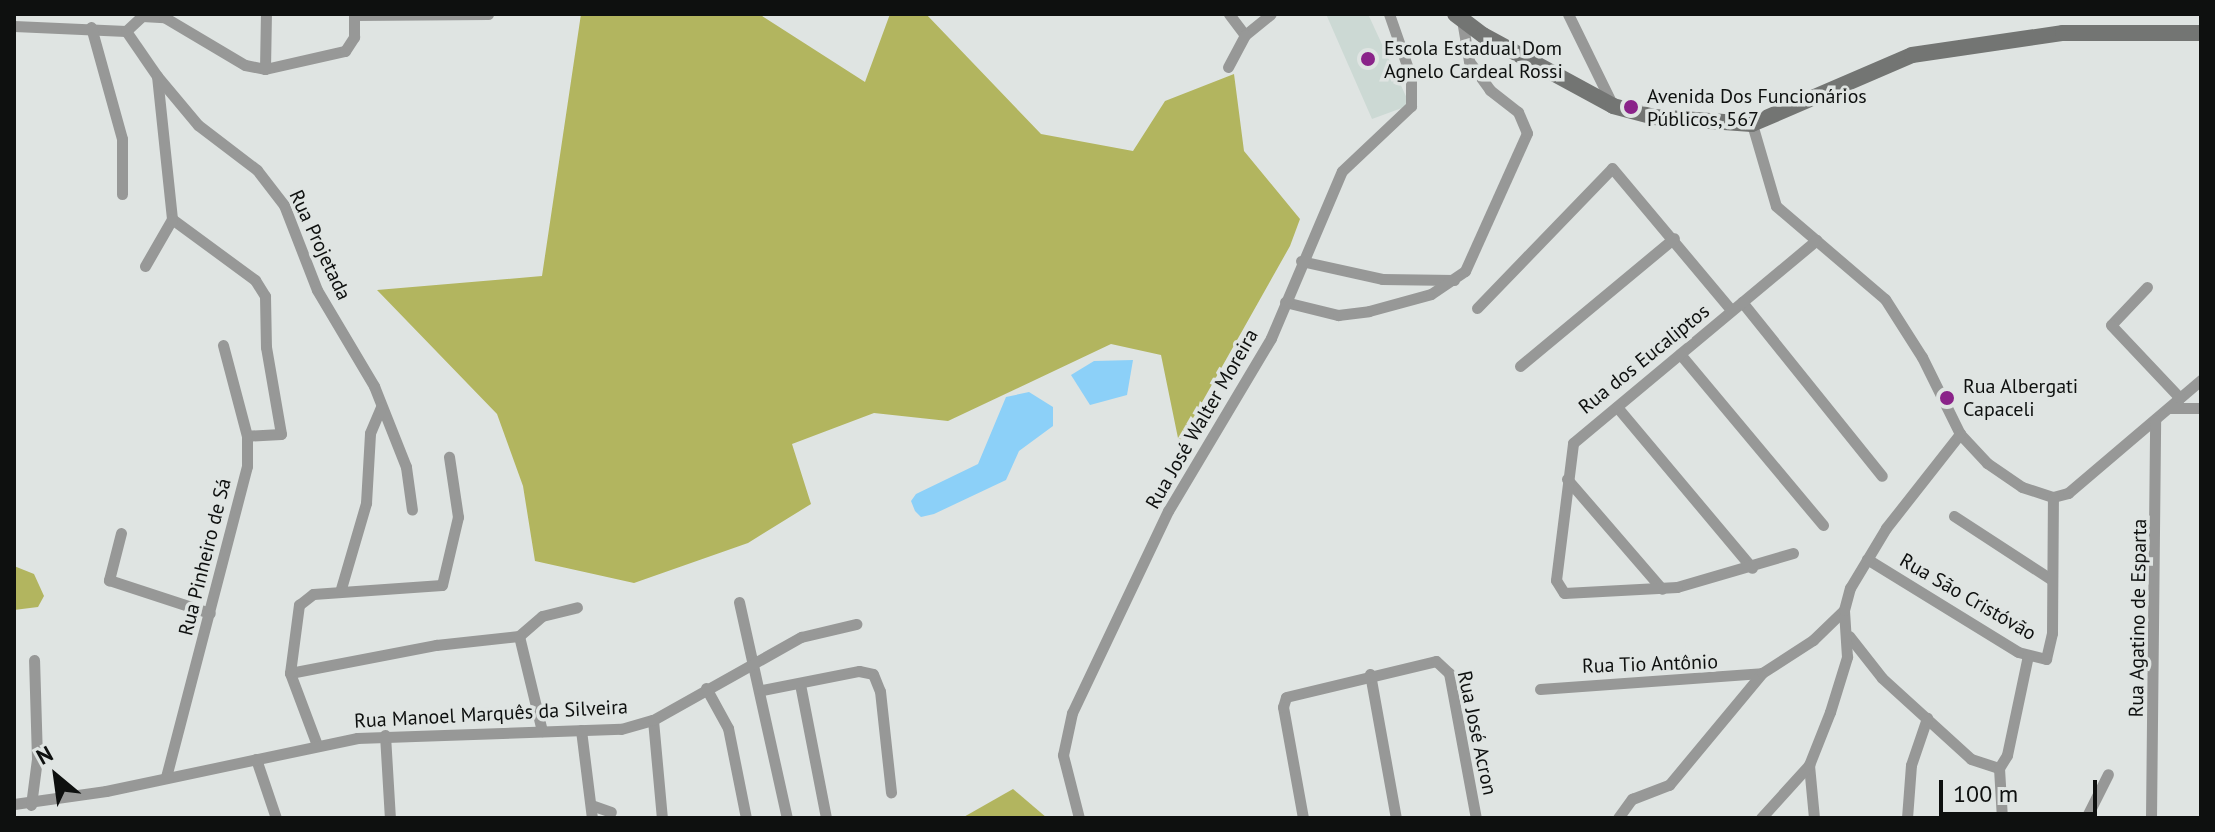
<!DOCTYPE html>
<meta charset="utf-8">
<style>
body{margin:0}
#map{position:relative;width:2215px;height:832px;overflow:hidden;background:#dfe4e2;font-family:"PT Sans",sans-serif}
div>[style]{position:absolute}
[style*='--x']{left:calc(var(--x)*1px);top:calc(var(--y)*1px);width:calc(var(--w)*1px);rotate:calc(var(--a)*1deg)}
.built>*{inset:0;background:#ccd9d4}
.forest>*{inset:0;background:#b2b55f}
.water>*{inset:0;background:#8cd0f8}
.street>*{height:11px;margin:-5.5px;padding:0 5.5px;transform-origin:5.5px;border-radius:5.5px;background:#979897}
.secondary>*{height:16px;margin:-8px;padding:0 8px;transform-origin:8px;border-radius:8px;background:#737573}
.dots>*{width:22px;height:22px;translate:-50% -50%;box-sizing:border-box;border:4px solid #dfe4e2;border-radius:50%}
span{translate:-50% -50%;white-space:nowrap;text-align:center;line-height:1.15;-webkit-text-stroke:7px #dfe4e2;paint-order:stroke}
.poi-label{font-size:20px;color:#0e100f}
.left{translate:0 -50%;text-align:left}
.street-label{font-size:20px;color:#0e100f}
.frame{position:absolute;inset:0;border:16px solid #0e100f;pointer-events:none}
.north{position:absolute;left:16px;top:736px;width:80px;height:80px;-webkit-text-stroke:6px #dfe4e2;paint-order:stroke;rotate:331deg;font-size:22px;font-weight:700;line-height:32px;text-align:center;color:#0e100f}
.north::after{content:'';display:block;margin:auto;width:28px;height:36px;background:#0e100f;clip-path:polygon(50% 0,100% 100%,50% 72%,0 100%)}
.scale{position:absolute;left:1939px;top:780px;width:158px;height:36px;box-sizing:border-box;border:4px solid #0e100f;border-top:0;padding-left:10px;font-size:24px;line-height:28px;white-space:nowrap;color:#0e100f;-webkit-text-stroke:6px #dfe4e2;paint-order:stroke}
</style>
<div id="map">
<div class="built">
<i style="clip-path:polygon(1326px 14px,1368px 14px,1410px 105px,1372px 119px)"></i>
</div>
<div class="forest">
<i style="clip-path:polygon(581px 14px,759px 14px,865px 82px,890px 14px,926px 14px,1041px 134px,1133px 151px,1165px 101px,1234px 74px,1244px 151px,1300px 219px,1290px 246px,1179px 443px,1161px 355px,1111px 344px,948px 421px,874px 413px,792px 444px,811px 504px,748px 543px,634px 583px,535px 561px,523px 486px,497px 414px,377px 290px,542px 276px)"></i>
<i style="clip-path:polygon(14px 566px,34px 574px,44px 596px,38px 607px,14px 610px)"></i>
<i style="clip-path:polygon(1013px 789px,1047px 818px,962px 818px)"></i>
</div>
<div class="water">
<i style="clip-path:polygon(1133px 360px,1127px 395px,1090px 405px,1071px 375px,1094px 361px)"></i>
<i style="clip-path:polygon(1029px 392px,1053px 407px,1053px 426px,1019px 451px,1006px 480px,934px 514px,921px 517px,915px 511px,911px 501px,916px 494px,978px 464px,1006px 397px)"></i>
</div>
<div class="street">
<i style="--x:1229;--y:14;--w:26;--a:53"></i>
<i style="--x:1568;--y:14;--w:102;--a:63.9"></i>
<i style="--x:354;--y:15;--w:134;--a:-0.4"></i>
<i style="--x:14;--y:26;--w:112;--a:2.6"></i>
<i style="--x:126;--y:31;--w:55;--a:55.4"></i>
<i style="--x:157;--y:76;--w:144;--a:84"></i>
<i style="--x:172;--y:219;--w:103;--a:36.3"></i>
<i style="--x:255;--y:280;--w:19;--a:58"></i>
<i style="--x:265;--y:296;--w:51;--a:88.9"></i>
<i style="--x:266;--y:347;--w:88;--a:80.2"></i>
<i style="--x:281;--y:434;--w:34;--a:177"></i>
<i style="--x:91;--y:27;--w:116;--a:74.5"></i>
<i style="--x:122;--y:139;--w:55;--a:90"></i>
<i style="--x:126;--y:31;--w:22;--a:-43"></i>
<i style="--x:142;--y:16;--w:22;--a:3"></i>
<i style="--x:164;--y:17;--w:94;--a:30.7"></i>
<i style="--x:245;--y:65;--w:20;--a:11"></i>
<i style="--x:265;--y:69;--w:82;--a:-12.7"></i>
<i style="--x:345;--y:51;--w:17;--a:-57"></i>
<i style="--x:354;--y:37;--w:23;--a:-90"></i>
<i style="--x:1245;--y:35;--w:33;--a:-39"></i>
<i style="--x:1228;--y:67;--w:36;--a:-62"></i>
<i style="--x:265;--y:69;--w:55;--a:-89"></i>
<i style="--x:157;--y:76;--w:64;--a:50.1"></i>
<i style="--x:198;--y:125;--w:74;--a:37.3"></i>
<i style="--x:257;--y:170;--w:44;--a:52.4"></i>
<i style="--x:284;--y:205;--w:91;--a:68.8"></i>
<i style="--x:317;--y:290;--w:112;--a:59.3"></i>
<i style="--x:374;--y:386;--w:87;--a:68.4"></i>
<i style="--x:406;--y:467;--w:43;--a:82.1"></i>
<i style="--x:1752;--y:124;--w:85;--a:73.7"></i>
<i style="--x:1776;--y:206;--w:143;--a:40.5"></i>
<i style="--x:1885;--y:299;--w:69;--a:57.5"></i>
<i style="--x:1922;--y:357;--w:86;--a:63.7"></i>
<i style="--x:1960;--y:434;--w:40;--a:47"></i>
<i style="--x:1987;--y:463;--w:42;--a:34.4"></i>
<i style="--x:2022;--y:487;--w:33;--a:18"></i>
<i style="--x:2053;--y:497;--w:16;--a:-15"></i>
<i style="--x:2068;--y:493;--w:175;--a:-40.4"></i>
<i style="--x:1301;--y:261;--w:83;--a:12.5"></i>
<i style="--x:1382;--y:279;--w:72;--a:0.8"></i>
<i style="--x:145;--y:266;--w:54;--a:-60.1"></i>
<i style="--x:2147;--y:287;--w:52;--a:133.5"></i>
<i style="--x:2111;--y:325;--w:100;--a:46.6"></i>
<i style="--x:1285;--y:302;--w:55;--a:13.8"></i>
<i style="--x:1338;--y:315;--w:31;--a:-7"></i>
<i style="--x:1369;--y:311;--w:64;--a:-15.3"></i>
<i style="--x:1431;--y:294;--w:41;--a:-34.1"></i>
<i style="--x:1465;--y:271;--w:151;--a:-65.8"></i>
<i style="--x:1527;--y:133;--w:23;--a:-113"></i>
<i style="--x:1518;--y:112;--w:36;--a:-142"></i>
<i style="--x:1490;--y:90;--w:36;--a:-126"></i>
<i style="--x:1469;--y:61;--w:42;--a:-99.7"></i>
<i style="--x:1742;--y:302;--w:223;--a:51.2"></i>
<i style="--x:1477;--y:308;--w:194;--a:-46"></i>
<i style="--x:1612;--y:168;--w:185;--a:50"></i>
<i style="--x:1680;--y:354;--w:223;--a:50.1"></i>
<i style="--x:1520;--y:366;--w:200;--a:-39.7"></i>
<i style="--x:1617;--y:407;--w:210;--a:50"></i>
<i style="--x:2169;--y:408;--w:32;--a:0"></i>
<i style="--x:1567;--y:479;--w:145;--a:49.2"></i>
<i style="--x:1954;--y:516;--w:117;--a:33.1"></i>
<i style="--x:121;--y:533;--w:49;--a:104.3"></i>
<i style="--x:109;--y:580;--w:106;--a:18.1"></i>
<i style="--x:1793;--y:553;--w:121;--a:163.7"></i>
<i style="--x:1677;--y:587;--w:113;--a:177"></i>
<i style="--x:1564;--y:593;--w:15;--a:-122"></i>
<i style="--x:1556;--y:580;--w:138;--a:-82.9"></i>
<i style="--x:1573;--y:443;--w:317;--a:-39.8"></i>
<i style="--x:1867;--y:559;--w:177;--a:31.6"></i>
<i style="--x:2018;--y:652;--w:29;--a:14"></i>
<i style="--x:2046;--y:659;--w:27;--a:-77"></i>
<i style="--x:2052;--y:633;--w:136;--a:-89.6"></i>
<i style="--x:340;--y:592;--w:93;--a:-73.7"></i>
<i style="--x:366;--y:503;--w:70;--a:-86.7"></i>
<i style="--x:370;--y:433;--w:28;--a:-67"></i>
<i style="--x:739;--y:602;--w:221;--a:77.5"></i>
<i style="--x:519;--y:636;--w:98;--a:76.4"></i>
<i style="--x:1849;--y:636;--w:53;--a:51.8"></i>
<i style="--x:1882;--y:678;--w:120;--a:42.3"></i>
<i style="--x:1971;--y:759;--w:29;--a:18"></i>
<i style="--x:1999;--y:768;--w:15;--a:-58"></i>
<i style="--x:2007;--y:755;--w:102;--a:-78.1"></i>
<i style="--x:290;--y:673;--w:149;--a:-10.9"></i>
<i style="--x:436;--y:645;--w:83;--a:-6.2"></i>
<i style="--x:519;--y:636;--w:30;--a:-41"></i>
<i style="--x:542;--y:616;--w:36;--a:-14"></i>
<i style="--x:1370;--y:674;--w:146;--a:79.8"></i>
<i style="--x:800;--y:684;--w:136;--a:79"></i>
<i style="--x:706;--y:688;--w:46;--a:61.2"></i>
<i style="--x:728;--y:728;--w:92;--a:78.7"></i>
<i style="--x:1540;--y:689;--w:222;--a:-4.1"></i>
<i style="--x:762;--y:690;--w:99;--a:-11.1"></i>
<i style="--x:859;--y:671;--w:14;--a:12"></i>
<i style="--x:873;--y:674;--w:18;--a:68"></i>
<i style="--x:880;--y:691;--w:102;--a:83.8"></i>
<i style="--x:653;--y:720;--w:98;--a:84.8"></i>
<i style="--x:581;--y:730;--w:89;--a:82.9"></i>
<i style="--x:385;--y:735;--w:83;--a:86.6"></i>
<i style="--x:317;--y:745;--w:77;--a:-110.6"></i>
<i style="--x:290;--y:673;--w:69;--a:-82.5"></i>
<i style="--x:299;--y:605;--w:18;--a:-38"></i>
<i style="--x:313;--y:594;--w:129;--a:-4"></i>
<i style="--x:442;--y:585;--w:70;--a:-76.8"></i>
<i style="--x:458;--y:517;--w:61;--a:-98.5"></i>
<i style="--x:256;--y:759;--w:62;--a:71.3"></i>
<i style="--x:1809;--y:765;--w:53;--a:84.6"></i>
<i style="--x:1999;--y:768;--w:50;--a:86.6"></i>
<i style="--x:166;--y:777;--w:321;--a:-75.4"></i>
<i style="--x:247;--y:466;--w:30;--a:-90"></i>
<i style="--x:247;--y:436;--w:94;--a:-104.8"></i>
<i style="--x:14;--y:804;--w:93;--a:-8"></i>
<i style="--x:106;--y:791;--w:257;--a:-11.9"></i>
<i style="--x:357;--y:738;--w:264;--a:-2"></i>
<i style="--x:621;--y:729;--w:33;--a:-16"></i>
<i style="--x:653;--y:720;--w:170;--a:-29.3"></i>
<i style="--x:801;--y:637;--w:57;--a:-13.3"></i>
<i style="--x:31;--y:805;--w:46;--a:-82.6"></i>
<i style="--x:37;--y:759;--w:99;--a:-91.7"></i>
<i style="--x:591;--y:805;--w:21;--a:19"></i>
<i style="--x:1079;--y:818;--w:65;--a:-104.3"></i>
<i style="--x:1063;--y:755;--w:43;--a:-77.9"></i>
<i style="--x:1072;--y:713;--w:224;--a:-64.6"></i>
<i style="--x:1168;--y:511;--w:201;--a:-59.2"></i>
<i style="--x:1271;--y:338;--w:181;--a:-67"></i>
<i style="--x:1342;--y:171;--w:95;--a:-43.3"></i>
<i style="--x:1411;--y:106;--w:29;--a:-90"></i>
<i style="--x:1411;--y:77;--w:67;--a:-109.2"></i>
<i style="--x:1303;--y:818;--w:113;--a:-100.2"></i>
<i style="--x:1283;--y:707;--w:10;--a:-73"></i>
<i style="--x:1286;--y:697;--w:154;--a:-13.5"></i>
<i style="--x:1436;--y:661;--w:18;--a:43"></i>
<i style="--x:1449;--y:673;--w:147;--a:79.5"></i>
<i style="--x:1618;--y:818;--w:24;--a:-54"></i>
<i style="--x:1632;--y:799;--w:40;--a:-21"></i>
<i style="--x:1669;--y:785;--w:146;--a:-50.3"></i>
<i style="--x:1762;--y:673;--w:61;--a:-32.9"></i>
<i style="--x:1813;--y:640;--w:43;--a:-44.1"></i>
<i style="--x:1761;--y:818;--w:72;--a:-47.8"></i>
<i style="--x:1809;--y:765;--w:57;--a:-68.4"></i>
<i style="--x:1830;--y:712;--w:58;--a:-72.8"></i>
<i style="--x:1847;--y:657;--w:47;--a:-93.7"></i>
<i style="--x:1844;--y:610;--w:23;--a:-75"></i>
<i style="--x:1850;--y:588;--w:70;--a:-59"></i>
<i style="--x:1886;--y:528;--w:120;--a:-51.8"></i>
<i style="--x:1907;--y:818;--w:53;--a:-85.7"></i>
<i style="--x:1911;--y:765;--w:50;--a:-71.2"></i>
<i style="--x:2086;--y:818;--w:49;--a:-63.4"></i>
<i style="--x:2151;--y:818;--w:398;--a:-89.4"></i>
</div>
<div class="secondary">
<i style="--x:1455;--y:14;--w:35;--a:37"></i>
<i style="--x:1483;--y:35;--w:148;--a:28.6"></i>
<i style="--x:1613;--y:106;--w:42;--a:15"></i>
<i style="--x:1654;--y:117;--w:98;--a:4.1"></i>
<i style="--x:1752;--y:124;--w:174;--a:-23.3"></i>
<i style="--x:1912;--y:55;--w:153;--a:-8.3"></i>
<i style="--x:2063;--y:33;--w:138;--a:0"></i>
</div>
<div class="dots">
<i style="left:1368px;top:59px;background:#8a2389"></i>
<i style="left:1631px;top:107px;background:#8a2389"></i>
<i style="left:1947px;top:398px;background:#8a2389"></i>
</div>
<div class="poi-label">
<span class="left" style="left:1384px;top:60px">Escola Estadual Dom<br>Agnelo Cardeal Rossi</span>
<span class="left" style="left:1647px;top:108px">Avenida Dos Funcionários<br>Públicos, 567</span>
<span class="left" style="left:1963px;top:398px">Rua Albergati<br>Capaceli</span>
</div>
<div class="street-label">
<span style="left:320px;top:245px;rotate:65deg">Rua Projetada</span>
<span style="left:1644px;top:359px;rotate:-39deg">Rua dos Eucaliptos</span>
<span style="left:1202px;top:419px;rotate:-60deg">Rua José Walter Moreira</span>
<span style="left:205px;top:557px;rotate:-76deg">Rua Pinheiro de Sá</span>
<span style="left:1968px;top:597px;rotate:30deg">Rua São Cristóvão</span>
<span style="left:2138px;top:618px;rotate:-89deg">Rua Agatino de Esparta</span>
<span style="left:1650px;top:664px;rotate:-2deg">Rua Tio Antônio</span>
<span style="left:491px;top:714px;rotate:-3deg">Rua Manoel Marquês da Silveira</span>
<span style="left:1477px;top:733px;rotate:78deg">Rua José Acron</span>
</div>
<div class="frame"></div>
<div class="north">N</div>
<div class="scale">100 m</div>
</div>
